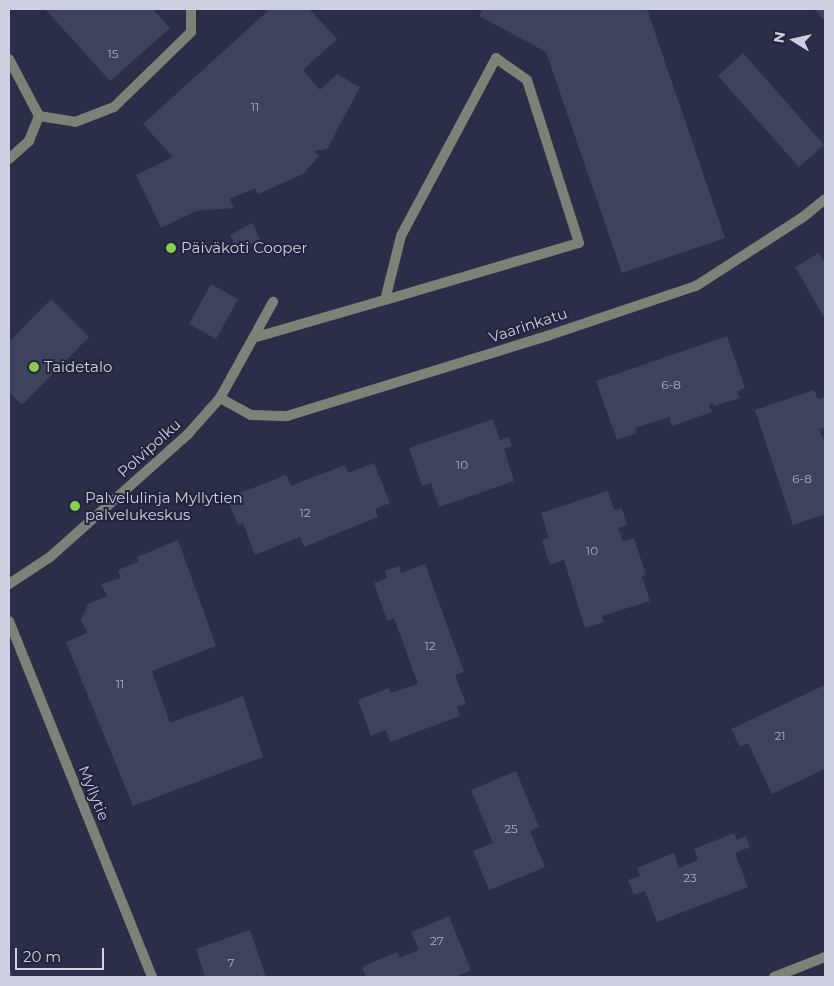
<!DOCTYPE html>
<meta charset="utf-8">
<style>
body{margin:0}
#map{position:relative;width:834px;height:986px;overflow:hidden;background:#2a2e48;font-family:Montserrat,sans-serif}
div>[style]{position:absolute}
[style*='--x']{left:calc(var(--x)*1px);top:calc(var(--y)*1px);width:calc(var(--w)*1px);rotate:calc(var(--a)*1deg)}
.building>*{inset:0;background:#3e435d}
.service>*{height:10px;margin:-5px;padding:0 5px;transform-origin:5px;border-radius:5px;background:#7b8376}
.minor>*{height:10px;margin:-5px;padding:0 5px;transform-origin:5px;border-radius:5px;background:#7b8376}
.tertiary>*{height:10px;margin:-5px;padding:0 5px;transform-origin:5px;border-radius:5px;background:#7b8376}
.dots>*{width:14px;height:14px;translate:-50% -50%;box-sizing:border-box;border:2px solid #21243d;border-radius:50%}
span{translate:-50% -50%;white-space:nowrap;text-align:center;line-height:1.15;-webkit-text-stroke:4px #21243d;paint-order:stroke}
.number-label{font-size:12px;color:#a9adc0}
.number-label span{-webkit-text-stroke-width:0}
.poi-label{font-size:15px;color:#cdd0e1}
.left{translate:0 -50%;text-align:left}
.street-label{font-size:15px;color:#cdd0e1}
.frame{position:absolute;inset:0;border:10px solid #cdd0e1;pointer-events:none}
.north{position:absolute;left:769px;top:15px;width:50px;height:50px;-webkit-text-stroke:4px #21243d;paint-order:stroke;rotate:280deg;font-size:14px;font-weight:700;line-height:20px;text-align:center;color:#cdd0e1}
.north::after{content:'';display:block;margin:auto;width:18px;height:22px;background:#cdd0e1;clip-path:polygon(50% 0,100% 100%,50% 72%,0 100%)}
.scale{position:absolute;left:15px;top:948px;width:89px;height:22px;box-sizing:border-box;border:2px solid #cdd0e1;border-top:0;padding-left:6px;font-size:15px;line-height:18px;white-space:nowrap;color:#cdd0e1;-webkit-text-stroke:4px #21243d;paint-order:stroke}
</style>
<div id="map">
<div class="building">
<i style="clip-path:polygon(45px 9px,153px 9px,170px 28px,110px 81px)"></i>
<i style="clip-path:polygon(270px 9px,309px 9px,337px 39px,303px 70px,320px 90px,337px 74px,360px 87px,327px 149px,314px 151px,319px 156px,303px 174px,258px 194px,255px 188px,230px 199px,234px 208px,196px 211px,161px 228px,136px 175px,173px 157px,143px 124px)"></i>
<i style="clip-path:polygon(483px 9px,647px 9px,725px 238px,622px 273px,546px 52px,479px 16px)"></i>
<i style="clip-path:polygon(814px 9px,825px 9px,825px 21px)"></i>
<i style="clip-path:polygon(743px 53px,824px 145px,799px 167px,718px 76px)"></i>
<i style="clip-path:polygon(252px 223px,260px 239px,237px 250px,230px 235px)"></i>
<i style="clip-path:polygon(819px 253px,825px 263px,825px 319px,795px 267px)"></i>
<i style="clip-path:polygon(211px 284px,238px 299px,216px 339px,189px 324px)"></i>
<i style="clip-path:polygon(51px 299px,89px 337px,22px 405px,9px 392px,9px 342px)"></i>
<i style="clip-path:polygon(727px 336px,745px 388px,737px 391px,740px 398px,714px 406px,713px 403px,709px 404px,712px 412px,672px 426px,669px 417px,635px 428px,636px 433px,617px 440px,596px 381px)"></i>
<i style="clip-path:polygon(814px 390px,818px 399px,825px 397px,825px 428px,819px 429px,825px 443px,825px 514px,793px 525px,755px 410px)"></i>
<i style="clip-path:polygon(493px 419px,500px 440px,509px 437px,512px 446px,504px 449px,514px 481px,439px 507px,431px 483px,422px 486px,409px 448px)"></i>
<i style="clip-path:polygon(374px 463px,390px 503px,375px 509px,378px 517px,304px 547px,300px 537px,255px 555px,243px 523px,238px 525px,227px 498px,286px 475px,291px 486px,345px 465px,348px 473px)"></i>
<i style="clip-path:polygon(608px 491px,614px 510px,622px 508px,627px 525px,618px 528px,623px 541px,634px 538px,646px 575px,642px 576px,650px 601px,602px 616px,604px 622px,585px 628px,564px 560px,550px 565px,542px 540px,549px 538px,541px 513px)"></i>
<i style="clip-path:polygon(178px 540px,216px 646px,152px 671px,170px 723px,243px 696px,263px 757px,133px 806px,66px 642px,87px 633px,81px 620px,88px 604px,107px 596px,101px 584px,121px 578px,118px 570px,138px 562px,137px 557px)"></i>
<i style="clip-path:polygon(425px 564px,464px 672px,455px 675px,466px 704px,457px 707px,460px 716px,390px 742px,386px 730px,371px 736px,358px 700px,389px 688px,391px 693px,418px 684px,394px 618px,387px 621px,374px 583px,387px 578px,385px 571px,399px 566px,401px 573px)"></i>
<i style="clip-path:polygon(825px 685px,825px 769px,772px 794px,748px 743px,740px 747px,731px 729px)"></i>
<i style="clip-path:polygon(516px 771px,539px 827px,530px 831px,545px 867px,489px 890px,473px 851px,493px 843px,471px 790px)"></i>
<i style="clip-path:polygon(734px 833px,737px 840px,746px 836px,750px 847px,735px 853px,748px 887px,657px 922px,645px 891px,634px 895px,628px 880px,640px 876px,637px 868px,674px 853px,679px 868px,698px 860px,694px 849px)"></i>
<i style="clip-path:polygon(449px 916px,471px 970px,455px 977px,366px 977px,362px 967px,397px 952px,400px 958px,419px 950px,411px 932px)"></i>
<i style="clip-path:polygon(250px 930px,266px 977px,205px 977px,196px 949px)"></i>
<i style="clip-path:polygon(9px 966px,13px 977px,9px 977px)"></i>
</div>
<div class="service">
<i style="--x:9;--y:59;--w:64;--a:62.2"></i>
<i style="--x:39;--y:116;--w:27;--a:112"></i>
<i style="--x:29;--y:141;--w:27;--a:138"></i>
<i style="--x:39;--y:116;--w:36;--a:9"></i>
<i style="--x:75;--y:122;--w:42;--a:-21"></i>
<i style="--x:114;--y:107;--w:107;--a:-44.2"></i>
<i style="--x:191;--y:32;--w:23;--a:-90"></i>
<i style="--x:253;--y:338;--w:137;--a:-16.1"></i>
<i style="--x:385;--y:300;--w:202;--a:-16.4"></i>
<i style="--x:579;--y:243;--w:171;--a:-107.7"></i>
<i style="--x:527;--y:80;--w:38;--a:-145"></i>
<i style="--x:496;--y:58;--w:202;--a:118.1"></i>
<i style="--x:401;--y:236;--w:66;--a:104"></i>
</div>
<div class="minor">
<i style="--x:220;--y:398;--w:35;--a:29"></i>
<i style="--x:251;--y:415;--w:36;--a:2"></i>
<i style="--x:287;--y:416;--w:275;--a:-17.1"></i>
<i style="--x:550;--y:335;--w:154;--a:-18.6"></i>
<i style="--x:696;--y:286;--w:127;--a:-32.8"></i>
<i style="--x:803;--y:217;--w:28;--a:-39"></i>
<i style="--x:9;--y:584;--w:49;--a:-33.4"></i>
<i style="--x:50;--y:557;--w:185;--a:-41.7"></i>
<i style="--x:188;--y:434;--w:48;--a:-48.4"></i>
<i style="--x:220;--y:398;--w:110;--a:-61.1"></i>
<i style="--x:9;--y:621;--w:384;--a:68.1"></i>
</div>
<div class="tertiary">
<i style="--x:774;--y:977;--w:55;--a:-21.4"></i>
</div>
<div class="dots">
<i style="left:171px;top:248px;background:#87cf4b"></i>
<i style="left:34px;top:367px;background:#87cf4b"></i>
<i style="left:75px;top:506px;background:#87cf4b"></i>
</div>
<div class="number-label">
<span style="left:113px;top:54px">15</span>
<span style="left:255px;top:107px">11</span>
<span style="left:671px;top:385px">6-8</span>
<span style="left:462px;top:465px">10</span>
<span style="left:802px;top:479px">6-8</span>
<span style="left:305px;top:513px">12</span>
<span style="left:592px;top:551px">10</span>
<span style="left:430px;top:646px">12</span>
<span style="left:120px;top:684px">11</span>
<span style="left:780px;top:736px">21</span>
<span style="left:511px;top:829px">25</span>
<span style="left:690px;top:878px">23</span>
<span style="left:437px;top:941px">27</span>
<span style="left:231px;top:963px">7</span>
</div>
<div class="poi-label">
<span class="left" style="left:181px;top:248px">Päiväkoti Cooper</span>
<span class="left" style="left:44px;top:367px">Taidetalo</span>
<span class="left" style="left:85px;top:506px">Palvelulinja Myllytien<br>palvelukeskus</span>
</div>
<div class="street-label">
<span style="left:528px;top:325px;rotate:-18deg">Vaarinkatu</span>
<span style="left:149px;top:448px;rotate:-42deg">Polvipolku</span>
<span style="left:94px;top:793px;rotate:68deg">Myllytie</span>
</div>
<div class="frame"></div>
<div class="north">N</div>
<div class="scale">20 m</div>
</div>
